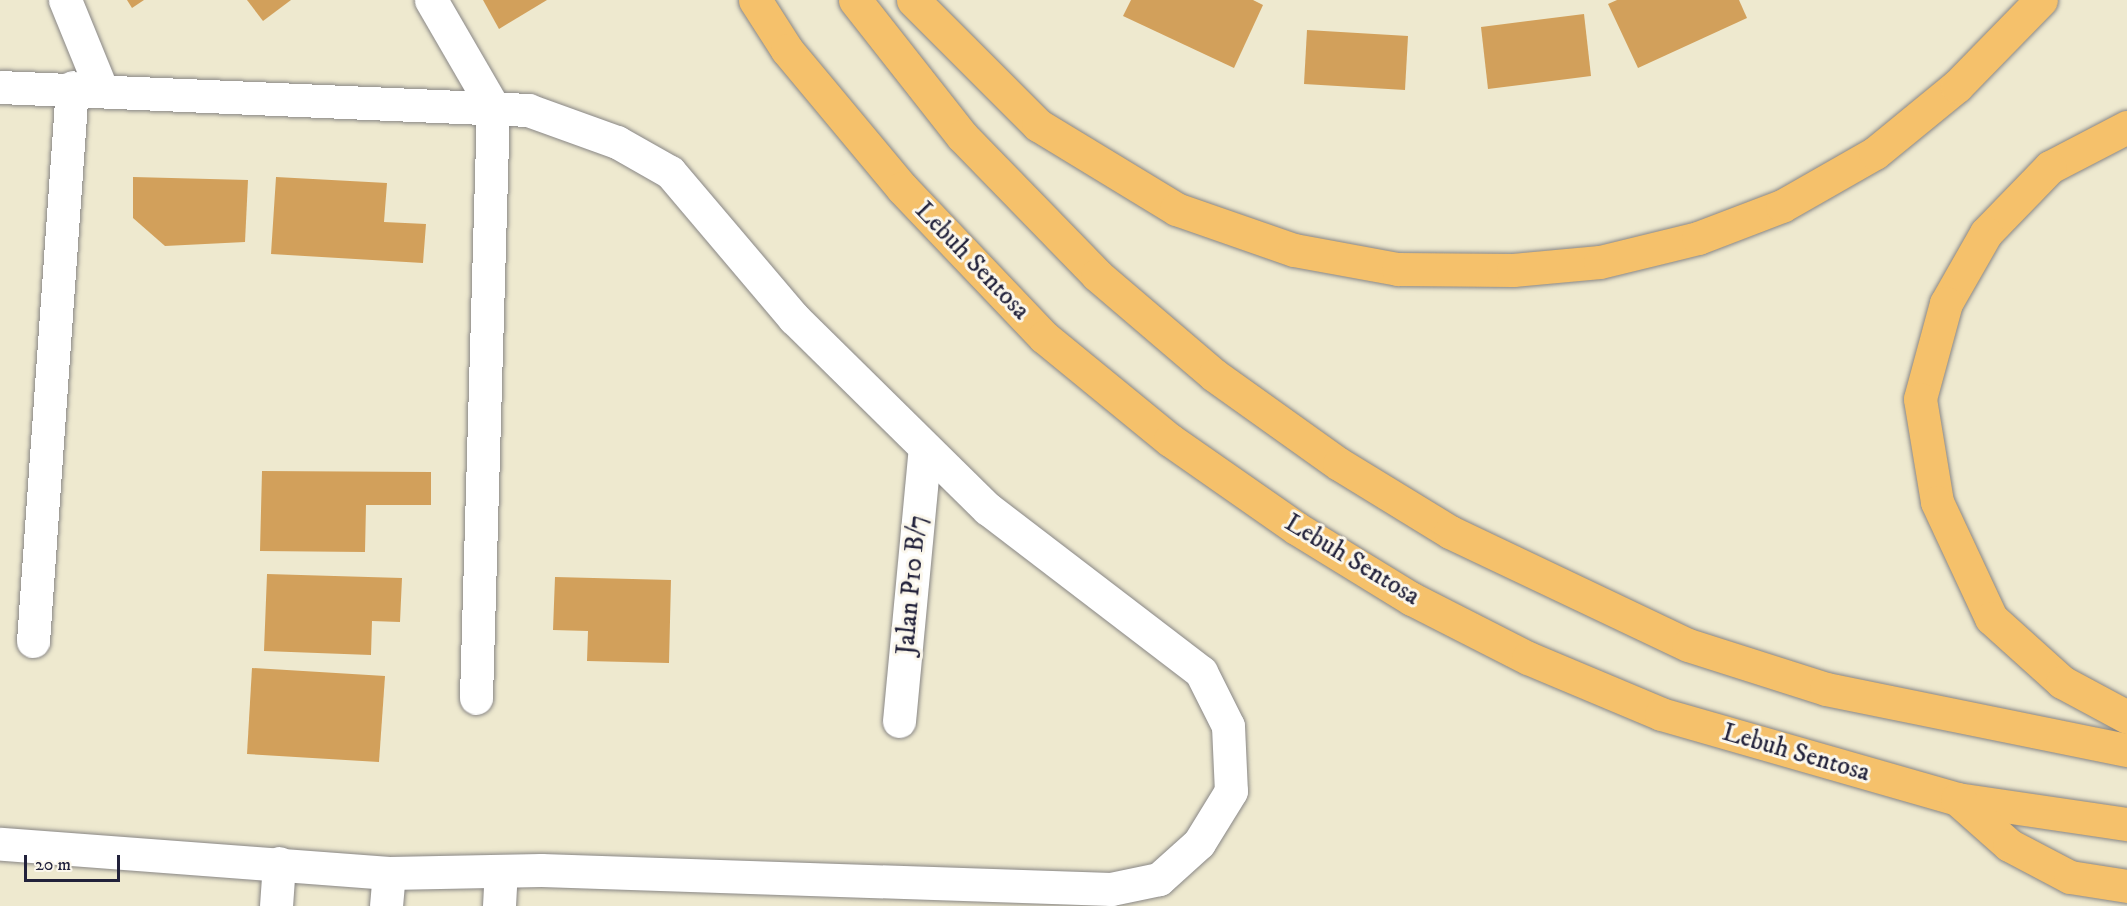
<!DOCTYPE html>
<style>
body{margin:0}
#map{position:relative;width:2127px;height:906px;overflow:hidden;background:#eee9cf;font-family:"IM FELL DW Pica",serif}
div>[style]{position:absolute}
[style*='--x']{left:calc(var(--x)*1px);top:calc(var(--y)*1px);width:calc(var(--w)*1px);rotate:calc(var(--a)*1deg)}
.building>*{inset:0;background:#d2a05b}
.roads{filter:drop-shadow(0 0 2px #888685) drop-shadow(0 0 2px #888685)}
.minor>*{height:33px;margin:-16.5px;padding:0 16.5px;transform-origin:16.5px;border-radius:16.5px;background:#fff}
.primary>*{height:33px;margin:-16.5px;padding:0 16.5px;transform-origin:16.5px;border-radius:16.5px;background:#f5c16b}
span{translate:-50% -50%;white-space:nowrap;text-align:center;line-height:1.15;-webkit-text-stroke:6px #fbf7ec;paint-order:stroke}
.street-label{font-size:26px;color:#22223b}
.scale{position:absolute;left:24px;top:855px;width:96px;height:27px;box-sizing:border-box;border:3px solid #22223b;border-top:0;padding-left:8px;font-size:18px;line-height:21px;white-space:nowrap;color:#22223b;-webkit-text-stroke:4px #fbf7ec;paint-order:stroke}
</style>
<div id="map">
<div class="building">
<i style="clip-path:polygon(127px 0,144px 0,132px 8px)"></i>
<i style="clip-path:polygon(247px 0,291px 0,263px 21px)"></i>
<i style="clip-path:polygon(483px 0,547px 0,499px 29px)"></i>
<i style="clip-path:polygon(1131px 0,1253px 0,1263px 5px,1234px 68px,1123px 16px)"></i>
<i style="clip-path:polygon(1617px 0,1739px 0,1747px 18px,1638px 68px,1608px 4px)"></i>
<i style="clip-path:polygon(1584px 14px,1591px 76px,1488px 89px,1481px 27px)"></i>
<i style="clip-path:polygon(1307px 30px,1408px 36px,1405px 90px,1304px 84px)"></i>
<i style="clip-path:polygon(133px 177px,248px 180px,245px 242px,165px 246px,133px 218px)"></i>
<i style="clip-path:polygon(276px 177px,387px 183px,384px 222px,426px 224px,423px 263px,271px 254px)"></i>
<i style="clip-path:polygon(262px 471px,431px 472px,431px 505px,366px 505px,365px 552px,260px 551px)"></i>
<i style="clip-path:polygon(267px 574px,402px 578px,400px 622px,372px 621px,371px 655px,264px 651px)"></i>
<i style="clip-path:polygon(555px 577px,671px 580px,669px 663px,587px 661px,588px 631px,553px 630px)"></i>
<i style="clip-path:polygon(252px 668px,385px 676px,379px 762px,247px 754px)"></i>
</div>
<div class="roads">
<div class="minor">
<i style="--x:65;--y:0;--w:95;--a:67.8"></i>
<i style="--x:431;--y:0;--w:124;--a:59.9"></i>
<i style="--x:493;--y:107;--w:591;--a:91.65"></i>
<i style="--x:0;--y:87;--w:529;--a:2.49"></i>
<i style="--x:528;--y:110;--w:95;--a:19.8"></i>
<i style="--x:617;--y:142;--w:61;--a:29.5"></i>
<i style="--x:670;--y:172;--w:192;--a:49.7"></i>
<i style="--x:794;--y:318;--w:272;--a:44.6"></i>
<i style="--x:988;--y:509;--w:268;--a:37.4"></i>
<i style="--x:1201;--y:672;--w:60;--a:63.4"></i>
<i style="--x:1228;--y:726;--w:65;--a:87.4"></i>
<i style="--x:1231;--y:791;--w:61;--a:121.6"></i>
<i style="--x:1199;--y:843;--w:54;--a:138"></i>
<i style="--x:1159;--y:879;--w:49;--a:168.2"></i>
<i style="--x:1111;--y:889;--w:570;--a:-178.09"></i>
<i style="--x:541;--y:870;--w:152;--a:178.9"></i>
<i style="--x:389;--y:873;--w:390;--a:-175.7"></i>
<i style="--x:33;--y:641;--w:555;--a:-85.97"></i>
<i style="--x:899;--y:721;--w:274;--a:-84.6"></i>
<i style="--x:276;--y:906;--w:43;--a:-86"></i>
<i style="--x:386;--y:906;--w:33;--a:-85"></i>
<i style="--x:499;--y:906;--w:35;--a:-87"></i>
</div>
<div class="primary">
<i style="--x:755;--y:0;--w:59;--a:57.4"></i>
<i style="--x:787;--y:50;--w:180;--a:50.2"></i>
<i style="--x:902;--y:188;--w:206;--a:46.4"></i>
<i style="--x:1044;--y:337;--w:163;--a:39.3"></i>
<i style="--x:1170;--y:440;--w:154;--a:34.9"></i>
<i style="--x:1296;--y:528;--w:136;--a:31.5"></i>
<i style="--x:1412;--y:599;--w:130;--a:27"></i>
<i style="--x:1528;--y:658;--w:144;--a:22.8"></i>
<i style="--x:1661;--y:714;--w:308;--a:16"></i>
<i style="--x:1957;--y:799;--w:172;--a:8.4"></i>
<i style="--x:855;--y:0;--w:173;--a:51.8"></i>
<i style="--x:962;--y:136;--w:194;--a:45.8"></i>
<i style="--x:1097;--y:275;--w:154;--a:40.5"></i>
<i style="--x:1214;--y:375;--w:153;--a:35.5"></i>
<i style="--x:1339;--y:464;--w:130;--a:31.5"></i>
<i style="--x:1450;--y:532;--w:263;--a:25.4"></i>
<i style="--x:1688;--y:645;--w:145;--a:17.7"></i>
<i style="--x:1826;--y:689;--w:307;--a:11.5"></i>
<i style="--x:913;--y:0;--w:177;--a:45"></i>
<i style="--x:1038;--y:125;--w:162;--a:31.3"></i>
<i style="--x:1176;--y:209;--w:125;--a:19.2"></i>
<i style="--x:1294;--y:250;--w:106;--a:10.4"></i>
<i style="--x:1398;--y:269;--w:115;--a:0.5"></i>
<i style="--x:1513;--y:270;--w:87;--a:-5.3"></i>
<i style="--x:1600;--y:262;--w:101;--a:-13.8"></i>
<i style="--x:1698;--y:238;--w:90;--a:-20.9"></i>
<i style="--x:1782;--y:206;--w:107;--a:-29.7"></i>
<i style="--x:1875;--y:153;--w:106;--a:-39.3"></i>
<i style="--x:1957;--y:86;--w:120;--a:-45.7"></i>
<i style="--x:2127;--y:127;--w:87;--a:152.5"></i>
<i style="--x:2050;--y:167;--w:92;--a:134.1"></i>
<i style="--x:1986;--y:233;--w:81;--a:119.7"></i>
<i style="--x:1946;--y:303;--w:99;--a:105.2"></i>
<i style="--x:1920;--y:399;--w:104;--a:80.6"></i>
<i style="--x:1937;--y:502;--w:128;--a:65"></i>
<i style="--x:1991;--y:618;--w:96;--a:42"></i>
<i style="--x:2062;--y:682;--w:74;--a:28.3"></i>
<i style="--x:1957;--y:799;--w:69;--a:41.5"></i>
<i style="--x:2009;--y:845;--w:69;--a:27.7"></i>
<i style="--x:2070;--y:877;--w:58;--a:9"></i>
</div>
</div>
<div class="street-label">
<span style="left:972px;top:261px;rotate:46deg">Lebuh Sentosa</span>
<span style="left:1352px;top:560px;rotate:31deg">Lebuh Sentosa</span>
<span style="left:912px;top:585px;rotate:-85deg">Jalan P10 B/7</span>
<span style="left:1796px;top:753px;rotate:16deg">Lebuh Sentosa</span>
</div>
<div class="scale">20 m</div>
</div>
